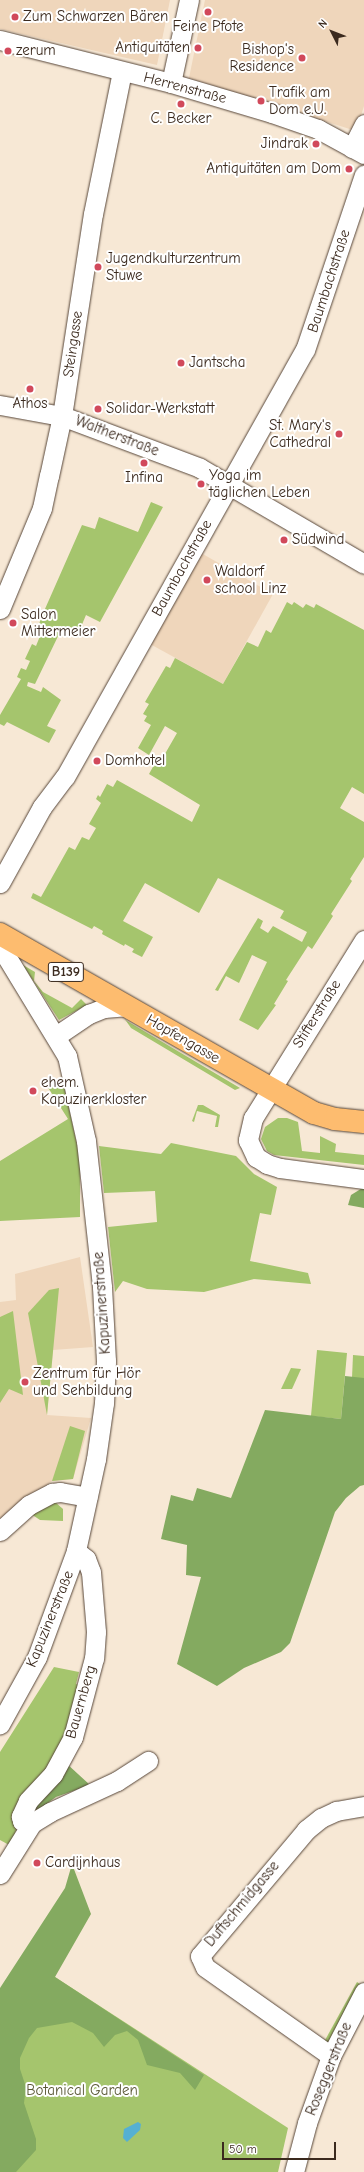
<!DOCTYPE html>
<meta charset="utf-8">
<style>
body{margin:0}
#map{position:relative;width:364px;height:2172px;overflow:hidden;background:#f7e8d5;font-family:"Comic Neue",sans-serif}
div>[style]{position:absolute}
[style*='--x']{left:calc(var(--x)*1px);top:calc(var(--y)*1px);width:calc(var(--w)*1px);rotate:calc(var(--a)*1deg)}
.built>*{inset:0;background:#efd6bb}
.green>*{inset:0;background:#a5c56d}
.forest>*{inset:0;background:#84aa60}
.water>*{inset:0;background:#55b0d3}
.roads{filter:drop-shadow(0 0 1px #574639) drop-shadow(0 0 1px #574639)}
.minor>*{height:19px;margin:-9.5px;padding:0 9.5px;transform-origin:9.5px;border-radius:9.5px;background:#fff}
.major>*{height:22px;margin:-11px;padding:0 11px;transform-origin:11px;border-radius:11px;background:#fdbc6f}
.dots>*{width:11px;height:11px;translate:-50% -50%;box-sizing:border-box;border:2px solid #fff;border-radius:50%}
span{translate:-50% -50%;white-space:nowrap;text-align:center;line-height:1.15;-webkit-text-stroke:4px #fff;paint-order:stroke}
.shield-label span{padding:1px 3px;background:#fff;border:1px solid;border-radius:3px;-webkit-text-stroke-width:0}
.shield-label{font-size:14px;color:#3b2a1e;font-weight:700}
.poi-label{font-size:15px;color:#3b2a1e}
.left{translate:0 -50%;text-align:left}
.right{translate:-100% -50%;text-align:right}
.street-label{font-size:15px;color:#3b2a1e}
.park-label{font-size:15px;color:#5b5836}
.north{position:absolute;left:312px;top:12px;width:40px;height:40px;-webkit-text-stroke:3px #fff;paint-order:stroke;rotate:312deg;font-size:11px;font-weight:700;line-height:16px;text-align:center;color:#3b2a1e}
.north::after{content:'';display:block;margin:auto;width:14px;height:18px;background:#3b2a1e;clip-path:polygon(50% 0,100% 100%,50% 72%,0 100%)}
.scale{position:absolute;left:222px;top:2142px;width:114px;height:18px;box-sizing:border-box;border:2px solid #3b2a1e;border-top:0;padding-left:5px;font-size:12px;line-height:14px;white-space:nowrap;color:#3b2a1e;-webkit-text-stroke:3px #fff;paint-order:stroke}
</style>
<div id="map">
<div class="built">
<i style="clip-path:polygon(0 0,170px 0,157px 65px,0 29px)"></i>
<i style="clip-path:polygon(205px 0,364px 0,364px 106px,356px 131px,189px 78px)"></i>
<i style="clip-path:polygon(201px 553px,273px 594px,223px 684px,150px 644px)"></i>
<i style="clip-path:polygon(80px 1257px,93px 1347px,53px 1350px,47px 1415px,91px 1418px,73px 1479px,52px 1481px,0 1524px,0 1302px,16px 1300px,15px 1274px)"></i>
</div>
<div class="green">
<i style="clip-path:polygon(151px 502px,163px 507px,100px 622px,86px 615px,78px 634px,62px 628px,35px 684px,28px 682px,27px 686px,41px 692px,43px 687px,61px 700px,47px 726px,56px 730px,49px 743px,7px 722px,4px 726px,0 724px,0 715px,21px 679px,17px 677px,21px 668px,26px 670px,30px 661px,25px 659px,32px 644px,36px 646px,40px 636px,36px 634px,41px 618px,82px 525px,95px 529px,99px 517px,138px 532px)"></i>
<i style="clip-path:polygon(287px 602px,292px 605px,294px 602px,303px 608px,306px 604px,314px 608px,316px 604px,364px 630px,364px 794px,352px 787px,340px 808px,364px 822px,364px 857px,350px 879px,352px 881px,331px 914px,333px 916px,312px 949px,308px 946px,286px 980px,288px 981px,274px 1004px,276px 1005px,258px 1030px,239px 1020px,267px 962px,252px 955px,239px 983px,226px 976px,218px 991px,215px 990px,258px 918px,263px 921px,260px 928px,268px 933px,273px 926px,302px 942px,307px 932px,280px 918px,284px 911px,218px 878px,199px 913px,145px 883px,123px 921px,153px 937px,142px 957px,132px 952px,134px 949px,125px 944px,124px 946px,102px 934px,103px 931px,94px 926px,92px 929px,31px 898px,33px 893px,41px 897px,69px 847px,75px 850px,82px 837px,89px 840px,96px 828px,89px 824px,101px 803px,96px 799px,98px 795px,100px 797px,107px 784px,113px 787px,117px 780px,192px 822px,200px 805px,149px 774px,154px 765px,158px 766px,177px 733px,165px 726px,149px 755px,138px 748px,151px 725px,144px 721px,147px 716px,143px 714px,149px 704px,145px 702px,166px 666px,170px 668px,175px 658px,223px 684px,247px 642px,258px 647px,266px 630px,271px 633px)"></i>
<i style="clip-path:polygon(23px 965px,35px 972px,34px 981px,43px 992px,72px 1008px,81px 999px,87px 1005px,59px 1020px)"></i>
<i style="clip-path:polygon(124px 1018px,127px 1021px,240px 1088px,235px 1090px,131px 1028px)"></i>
<i style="clip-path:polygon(62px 1077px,80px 1158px,80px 1217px,0 1221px,0 1161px,68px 1119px,47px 1086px)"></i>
<i style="clip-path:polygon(198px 1105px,203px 1105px,220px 1115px,218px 1127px,215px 1127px,217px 1116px,197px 1111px,194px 1122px,192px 1121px)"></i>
<i style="clip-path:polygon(278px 1118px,287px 1118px,298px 1122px,302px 1151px,320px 1153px,320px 1136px,336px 1144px,335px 1152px,364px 1155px,364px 1165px,274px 1155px,267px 1151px,261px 1139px,265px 1127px)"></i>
<i style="clip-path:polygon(171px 1143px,236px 1156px,254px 1174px,277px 1187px,271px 1215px,260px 1213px,250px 1261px,308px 1273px,311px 1284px,254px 1279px,204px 1292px,147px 1289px,123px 1281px,115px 1292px,108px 1227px,157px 1222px,155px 1191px,104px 1193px,99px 1146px,161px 1154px)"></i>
<i style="clip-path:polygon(59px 1288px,47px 1415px,28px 1313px,49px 1290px)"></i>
<i style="clip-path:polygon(13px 1311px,23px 1395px,9px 1389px,0 1403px,0 1317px)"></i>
<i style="clip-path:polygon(317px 1350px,347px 1353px,341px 1419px,311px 1416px)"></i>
<i style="clip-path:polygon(353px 1355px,364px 1356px,364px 1378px,352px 1378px)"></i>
<i style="clip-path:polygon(291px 1368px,301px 1369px,292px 1389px,281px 1389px)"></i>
<i style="clip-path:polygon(70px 1426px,85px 1431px,73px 1479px,52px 1481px)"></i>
<i style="clip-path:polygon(55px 1502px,63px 1509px,63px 1521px,40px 1520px,31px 1514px)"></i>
<i style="clip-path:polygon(54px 1667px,79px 1672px,76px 1684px,82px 1686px,69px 1736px,13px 1819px,16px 1830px,11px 1846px,0 1840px,0 1752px)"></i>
<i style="clip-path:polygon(55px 1977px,288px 2128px,278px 2172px,0 2172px,0 2023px)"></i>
<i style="clip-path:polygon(357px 1982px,360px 1984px,329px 2042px,324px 2042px)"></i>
</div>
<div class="forest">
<i style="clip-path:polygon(364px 1187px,364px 1208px,348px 1205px,351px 1195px)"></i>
<i style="clip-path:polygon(345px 1376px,364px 1378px,364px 1485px,360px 1486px,346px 1498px,335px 1512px,290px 1643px,281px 1652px,244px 1668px,217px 1686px,177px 1664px,201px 1577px,186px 1575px,187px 1545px,161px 1539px,171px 1495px,193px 1501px,197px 1488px,231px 1498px,265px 1410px,341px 1419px)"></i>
<i style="clip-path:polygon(66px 1763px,90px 1785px,56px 1797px,34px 1813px,34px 1800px)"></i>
<i style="clip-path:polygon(72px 1864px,91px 1914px,55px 1977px,204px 2075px,195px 2090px,180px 2073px,147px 2065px,138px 2040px,127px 2031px,115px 2035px,104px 2047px,93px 2033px,72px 2022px,37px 2028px,29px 2038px,20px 2058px,20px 2069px,26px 2087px,24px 2103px,36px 2139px,36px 2150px,16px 2172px,0 2172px,0 1988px,65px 1888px)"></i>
</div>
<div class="water">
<i style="clip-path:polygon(138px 2122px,141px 2124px,140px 2130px,127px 2142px,123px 2138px,124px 2129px)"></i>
</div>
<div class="roads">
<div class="minor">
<i style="--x:0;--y:40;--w:176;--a:14.1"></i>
<i style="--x:171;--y:83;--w:105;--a:16.5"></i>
<i style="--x:272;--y:113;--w:49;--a:19.2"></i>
<i style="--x:318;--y:129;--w:52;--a:28.5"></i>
<i style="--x:171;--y:83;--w:85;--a:-77.8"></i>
<i style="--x:352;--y:148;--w:27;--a:-63"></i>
<i style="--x:0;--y:405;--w:63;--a:10.1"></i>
<i style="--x:62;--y:416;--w:147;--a:20.6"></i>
<i style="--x:200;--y:468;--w:190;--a:30.3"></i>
<i style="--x:0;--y:609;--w:109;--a:-67.4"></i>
<i style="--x:42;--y:508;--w:33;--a:-78"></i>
<i style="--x:49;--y:476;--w:61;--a:-77.8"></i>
<i style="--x:62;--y:416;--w:204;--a:-81.3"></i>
<i style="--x:93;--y:214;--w:145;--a:-78.5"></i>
<i style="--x:0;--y:883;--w:87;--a:-61.1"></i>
<i style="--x:42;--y:807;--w:38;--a:-53"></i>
<i style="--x:65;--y:777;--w:490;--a:-60.7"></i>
<i style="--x:305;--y:350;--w:185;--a:-71.4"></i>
<i style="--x:364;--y:940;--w:210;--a:121.9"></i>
<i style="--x:253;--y:1118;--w:23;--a:103"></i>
<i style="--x:248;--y:1140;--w:19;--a:65"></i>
<i style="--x:256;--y:1157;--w:13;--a:32"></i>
<i style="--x:267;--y:1164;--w:14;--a:17"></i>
<i style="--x:280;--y:1168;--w:85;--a:7.5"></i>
<i style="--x:0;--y:946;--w:129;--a:58.7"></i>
<i style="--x:67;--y:1056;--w:87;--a:77.4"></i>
<i style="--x:86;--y:1141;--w:147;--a:83.7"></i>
<i style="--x:102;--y:1287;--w:74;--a:86.9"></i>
<i style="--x:106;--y:1361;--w:42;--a:92.7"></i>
<i style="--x:104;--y:1403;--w:57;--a:98.1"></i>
<i style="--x:96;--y:1459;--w:94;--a:102.3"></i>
<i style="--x:76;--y:1551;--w:113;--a:110.2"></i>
<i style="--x:37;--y:1657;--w:77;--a:118.9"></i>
<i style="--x:56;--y:1036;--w:40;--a:-34"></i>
<i style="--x:89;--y:1014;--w:16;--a:-22"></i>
<i style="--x:104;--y:1008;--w:21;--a:-5"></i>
<i style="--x:0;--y:1531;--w:39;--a:-42"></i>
<i style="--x:29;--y:1505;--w:26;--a:-28"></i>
<i style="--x:52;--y:1493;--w:8;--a:-7"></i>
<i style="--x:60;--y:1492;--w:28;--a:10"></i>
<i style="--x:76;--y:1551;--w:13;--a:39"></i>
<i style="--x:86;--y:1559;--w:14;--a:69"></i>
<i style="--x:91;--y:1572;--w:60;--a:85.2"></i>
<i style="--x:96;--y:1632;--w:26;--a:94"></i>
<i style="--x:94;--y:1658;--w:82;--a:104.9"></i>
<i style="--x:73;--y:1737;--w:42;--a:118.4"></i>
<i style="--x:53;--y:1774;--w:37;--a:133"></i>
<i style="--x:28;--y:1801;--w:17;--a:115"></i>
<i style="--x:21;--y:1816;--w:5;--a:79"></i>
<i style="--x:22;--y:1821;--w:10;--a:11"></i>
<i style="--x:32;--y:1823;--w:21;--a:-31"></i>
<i style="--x:50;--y:1812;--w:74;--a:-24.8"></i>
<i style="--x:117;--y:1781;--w:37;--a:-33"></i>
<i style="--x:0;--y:1874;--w:60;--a:-57.9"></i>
<i style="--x:331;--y:2056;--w:154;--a:-144.8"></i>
<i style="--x:205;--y:1967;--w:12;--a:-114"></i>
<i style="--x:200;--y:1956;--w:165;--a:-49.9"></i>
<i style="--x:306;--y:1830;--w:19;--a:-39"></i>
<i style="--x:321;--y:1818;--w:17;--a:-25"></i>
<i style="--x:336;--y:1811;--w:28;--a:-10"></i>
<i style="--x:294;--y:2172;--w:51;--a:-75.1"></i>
<i style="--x:307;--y:2123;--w:71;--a:-70.3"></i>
<i style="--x:331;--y:2056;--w:72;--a:-62.7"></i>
</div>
<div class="major">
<i style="--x:0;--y:934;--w:361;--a:29.7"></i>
<i style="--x:314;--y:1113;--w:22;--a:16"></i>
<i style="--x:335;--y:1119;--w:29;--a:6"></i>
</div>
</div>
<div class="dots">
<i style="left:208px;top:12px;background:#d1495b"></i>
<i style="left:15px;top:17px;background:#d1495b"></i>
<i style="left:198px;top:48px;background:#d1495b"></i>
<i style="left:8px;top:51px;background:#d1495b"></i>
<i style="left:302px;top:58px;background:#d1495b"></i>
<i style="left:261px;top:101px;background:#d1495b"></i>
<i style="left:181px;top:104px;background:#d1495b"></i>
<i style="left:316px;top:144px;background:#d1495b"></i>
<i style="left:349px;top:169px;background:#d1495b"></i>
<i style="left:98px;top:267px;background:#d1495b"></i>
<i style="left:181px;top:363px;background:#d1495b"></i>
<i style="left:30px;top:389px;background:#d1495b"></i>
<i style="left:98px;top:409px;background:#d1495b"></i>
<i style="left:339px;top:434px;background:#d1495b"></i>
<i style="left:144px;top:463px;background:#d1495b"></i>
<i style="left:201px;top:484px;background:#d1495b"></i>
<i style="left:284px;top:540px;background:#d1495b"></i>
<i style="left:207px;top:580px;background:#d1495b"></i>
<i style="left:13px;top:623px;background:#d1495b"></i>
<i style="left:97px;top:761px;background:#d1495b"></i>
<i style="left:33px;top:1091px;background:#d1495b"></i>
<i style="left:25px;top:1382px;background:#d1495b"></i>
<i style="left:37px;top:1863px;background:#d1495b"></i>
</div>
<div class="shield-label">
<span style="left:66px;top:972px">B139</span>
</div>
<div class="poi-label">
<span class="left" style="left:23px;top:17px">Zum Schwarzen Bären</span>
<span style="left:208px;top:27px">Feine Pfote</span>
<span class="right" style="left:190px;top:48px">Antiquitäten</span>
<span class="right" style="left:294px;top:58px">Bishop's<br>Residence</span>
<span class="left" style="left:16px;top:51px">zerum</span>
<span class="left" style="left:269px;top:101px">Trafik am<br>Dom e.U.</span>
<span style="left:181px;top:119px">C. Becker</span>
<span class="right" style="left:308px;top:144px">Jindrak</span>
<span class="right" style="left:341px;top:169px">Antiquitäten am Dom</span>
<span class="left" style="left:106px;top:267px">Jugendkulturzentrum<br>Stuwe</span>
<span class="left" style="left:189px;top:363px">Jantscha</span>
<span style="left:30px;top:404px">Athos</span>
<span class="left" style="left:106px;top:409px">Solidar-Werkstatt</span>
<span class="right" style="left:331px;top:434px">St. Mary's<br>Cathedral</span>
<span class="left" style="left:209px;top:484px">Yoga im<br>täglichen Leben</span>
<span style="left:144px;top:478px">Infina</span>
<span class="left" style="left:292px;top:540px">Südwind</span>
<span class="left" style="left:215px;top:580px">Waldorf<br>school Linz</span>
<span class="left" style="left:21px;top:623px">Salon<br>Mittermeier</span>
<span class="left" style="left:105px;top:761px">Domhotel</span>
<span class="left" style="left:41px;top:1091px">ehem.<br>Kapuzinerkloster</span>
<span class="left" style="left:33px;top:1382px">Zentrum für Hör<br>und Sehbildung</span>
<span class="left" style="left:45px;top:1863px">Cardijnhaus</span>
</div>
<div class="street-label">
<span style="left:185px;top:88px;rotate:15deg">Herrenstraße</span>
<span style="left:329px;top:281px;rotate:-72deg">Baumbachstraße</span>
<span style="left:73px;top:344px;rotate:-82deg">Steingasse</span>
<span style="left:117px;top:436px;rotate:21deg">Waltherstraße</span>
<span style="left:182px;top:568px;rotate:-61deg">Baumbachstraße</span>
<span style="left:317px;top:1014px;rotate:-58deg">Stifterstraße</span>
<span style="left:183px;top:1039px;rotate:30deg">Hopfengasse</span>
<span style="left:102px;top:1303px;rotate:-94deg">Kapuzinerstraße</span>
<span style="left:50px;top:1619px;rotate:-68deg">Kapuzinerstraße</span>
<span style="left:81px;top:1702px;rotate:-74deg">Bauernberg</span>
<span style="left:242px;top:1904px;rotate:-50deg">Duftschmidgasse</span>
<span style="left:329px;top:2069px;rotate:-68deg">Roseggerstraße</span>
</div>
<div class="park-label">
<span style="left:82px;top:2091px">Botanical Garden</span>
</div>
<div class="north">N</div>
<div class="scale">50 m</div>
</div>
